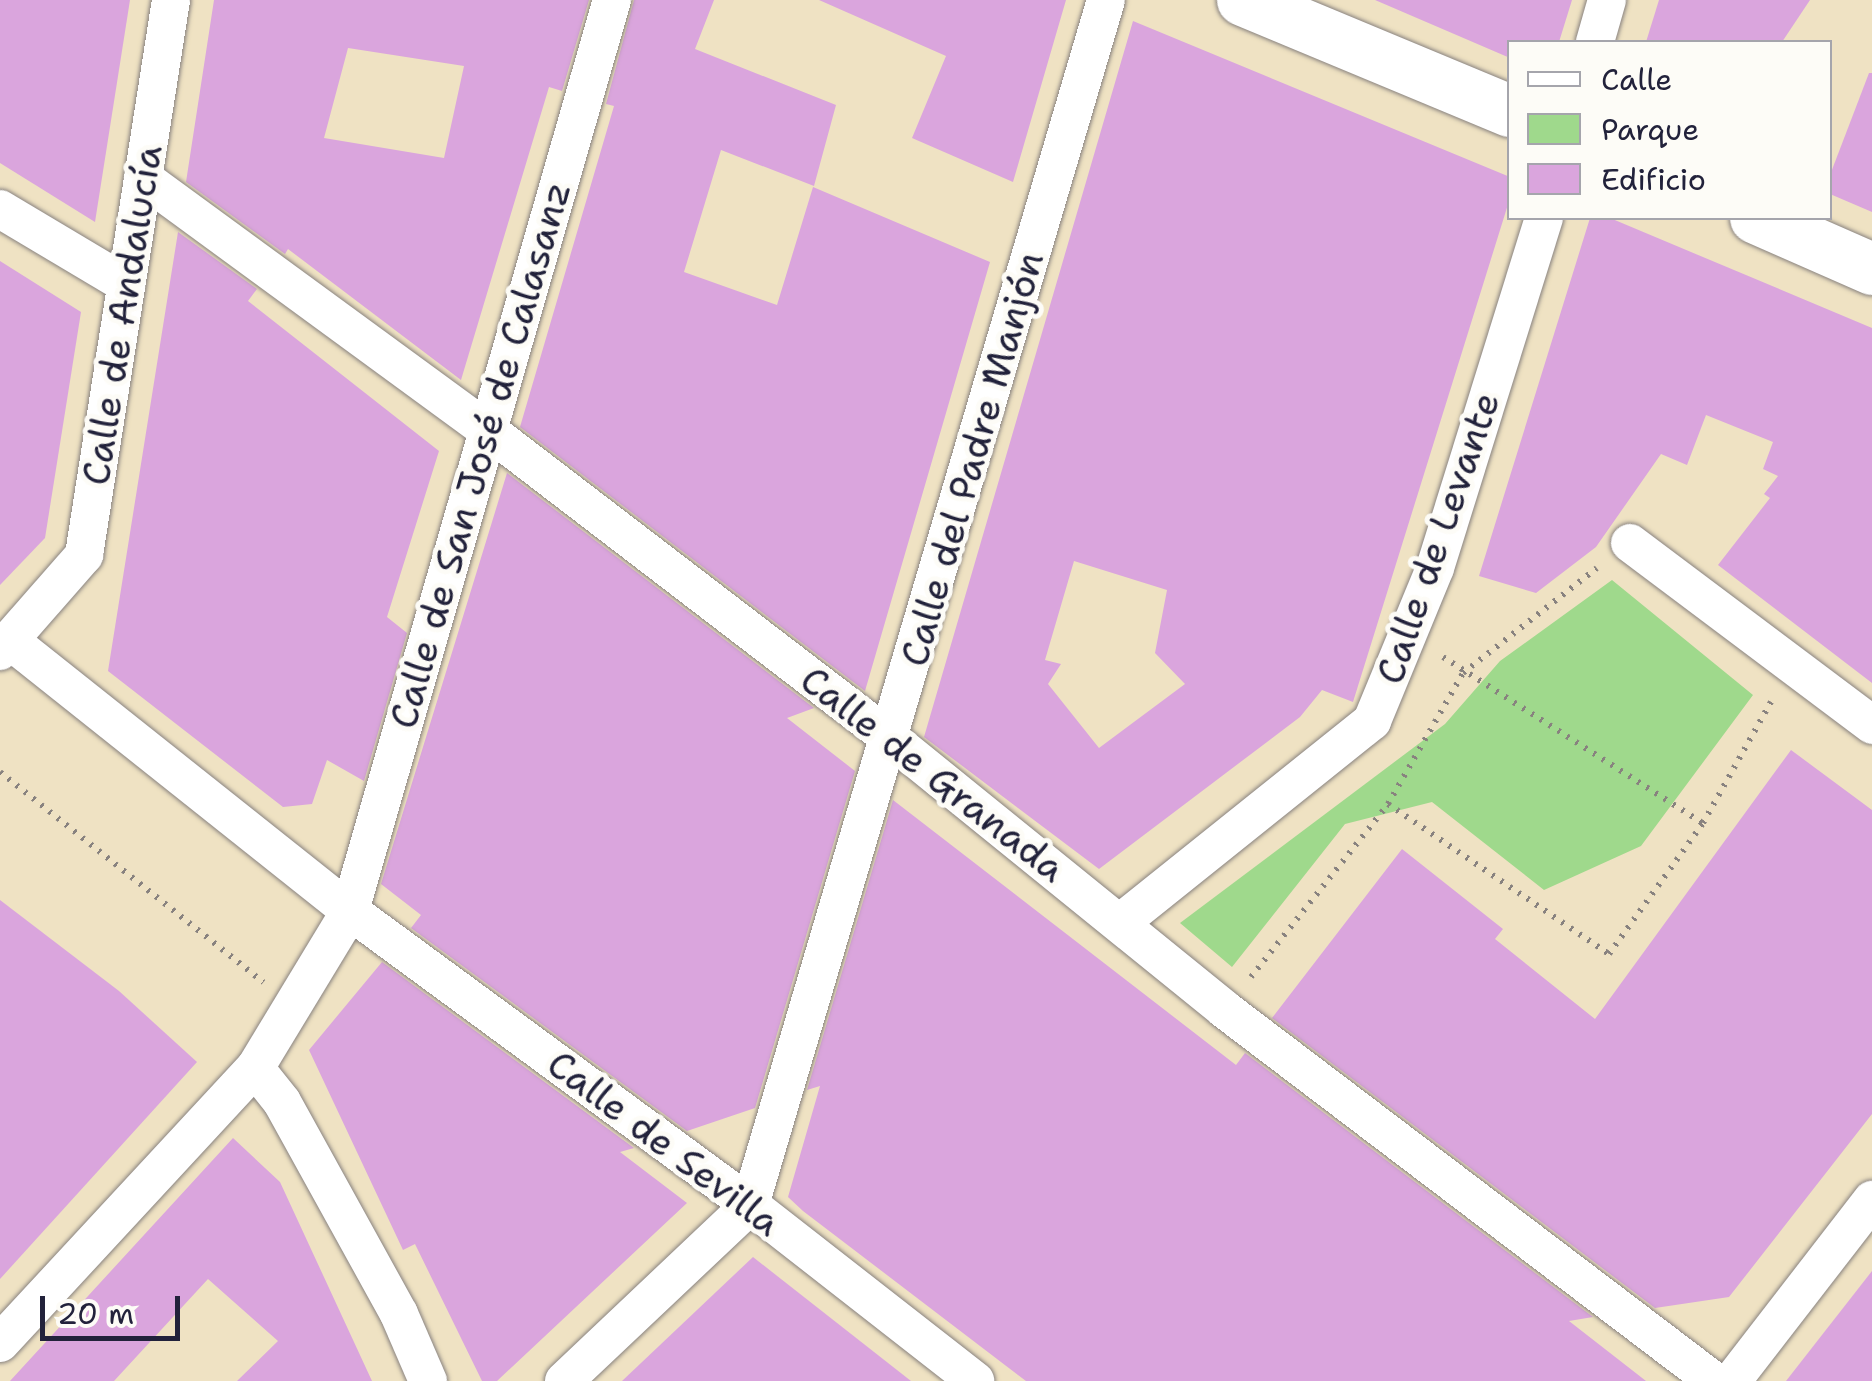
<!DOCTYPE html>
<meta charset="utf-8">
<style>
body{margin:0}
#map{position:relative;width:1872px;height:1381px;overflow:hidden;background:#efe2c3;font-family:"Shantell Sans",sans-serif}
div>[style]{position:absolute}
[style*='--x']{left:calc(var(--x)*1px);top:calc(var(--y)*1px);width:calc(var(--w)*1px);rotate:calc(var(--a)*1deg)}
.green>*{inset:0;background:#9fd98c}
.building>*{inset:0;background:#daa5dd}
.path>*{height:6px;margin-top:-3px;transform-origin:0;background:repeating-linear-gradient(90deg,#88827f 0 2.5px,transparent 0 10.5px)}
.roads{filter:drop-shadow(0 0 2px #88827f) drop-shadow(0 0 2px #88827f)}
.street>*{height:38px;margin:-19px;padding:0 19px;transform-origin:19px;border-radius:19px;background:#fff}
.secondary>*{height:52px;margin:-26px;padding:0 26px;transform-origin:26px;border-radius:26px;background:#fff}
span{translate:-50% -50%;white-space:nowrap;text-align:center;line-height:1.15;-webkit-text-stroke:10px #fdfcf7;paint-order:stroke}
.street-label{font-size:38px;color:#22223b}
.legend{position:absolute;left:1507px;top:40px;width:325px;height:180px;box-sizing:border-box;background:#fdfcf7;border:2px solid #a5a5ac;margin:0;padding:12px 18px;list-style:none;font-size:30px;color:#22223b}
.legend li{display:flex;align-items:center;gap:20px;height:50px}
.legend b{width:50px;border:2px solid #a5a5ac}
.scale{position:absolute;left:40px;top:1296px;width:140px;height:45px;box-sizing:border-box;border:5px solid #22223b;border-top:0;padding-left:12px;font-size:30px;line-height:35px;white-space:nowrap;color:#22223b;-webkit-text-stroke:8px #fdfcf7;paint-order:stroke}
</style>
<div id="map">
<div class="green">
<i style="clip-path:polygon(1612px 580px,1753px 695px,1641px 846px,1544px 890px,1432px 802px,1345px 824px,1232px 967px,1180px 923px,1445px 724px,1500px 661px)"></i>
</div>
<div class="building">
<i style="clip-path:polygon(0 0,130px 0,95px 222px,0 163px)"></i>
<i style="clip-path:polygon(evenodd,214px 0,589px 0,562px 91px,549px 87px,461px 380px,288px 249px,285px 254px,186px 182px,214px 0,348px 48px,464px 66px,444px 158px,324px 138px,348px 48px)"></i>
<i style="clip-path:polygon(634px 0,714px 0,695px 49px,836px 105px,814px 186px,721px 150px,684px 272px,777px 305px,813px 187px,990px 262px,865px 691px,520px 427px,614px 106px,606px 104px)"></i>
<i style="clip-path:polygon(819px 0,1066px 0,1013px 182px,912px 138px,946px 56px)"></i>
<i style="clip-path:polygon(1375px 0,1572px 0,1559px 42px,1510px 42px,1510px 58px)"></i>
<i style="clip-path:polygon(1659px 0,1810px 0,1782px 42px,1646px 42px)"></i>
<i style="clip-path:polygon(evenodd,1133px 21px,1510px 177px,1510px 198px,1353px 702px,1322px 690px,1300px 717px,1099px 869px,924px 737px,1133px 21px,1074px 561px,1167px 590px,1155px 653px,1185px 684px,1099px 748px,1048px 684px,1061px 664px,1045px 660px,1074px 561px)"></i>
<i style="clip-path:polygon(1869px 73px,1872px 73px,1872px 212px,1830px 194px,1830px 175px)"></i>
<i style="clip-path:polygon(1590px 218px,1610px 218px,1872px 328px,1872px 683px,1718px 565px,1770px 498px,1764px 494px,1778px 476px,1763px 469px,1773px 442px,1706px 415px,1687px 465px,1661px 454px,1596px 547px,1536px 593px,1479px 576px)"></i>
<i style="clip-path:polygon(178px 232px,257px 289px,248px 301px,439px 451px,387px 617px,407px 633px,364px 781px,327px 760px,312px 804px,283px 807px,108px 671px)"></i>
<i style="clip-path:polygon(0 261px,81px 312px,45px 538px,0 585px)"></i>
<i style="clip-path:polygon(507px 473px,814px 708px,787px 718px,855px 771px,755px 1108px,687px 1131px,411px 928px,421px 915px,381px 884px)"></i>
<i style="clip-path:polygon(1791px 750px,1872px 810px,1872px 1114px,1729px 1297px,1655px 1308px,1272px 1018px,1402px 849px,1503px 929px,1495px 939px,1595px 1019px)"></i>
<i style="clip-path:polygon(893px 800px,1236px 1065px,1245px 1053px,1593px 1317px,1569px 1321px,1646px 1381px,1026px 1381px,803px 1211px,788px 1197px,820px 1086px,807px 1090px)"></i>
<i style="clip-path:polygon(0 900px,119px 991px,197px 1062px,0 1279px)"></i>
<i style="clip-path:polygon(382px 962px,634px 1148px,620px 1152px,687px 1203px,497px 1381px,482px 1381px,415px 1244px,403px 1250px,309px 1050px)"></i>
<i style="clip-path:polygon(233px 1138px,280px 1182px,372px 1381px,237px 1381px,278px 1341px,208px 1279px,114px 1381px,10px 1381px)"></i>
<i style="clip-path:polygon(753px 1257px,911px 1381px,622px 1381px)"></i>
<i style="clip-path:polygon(1872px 1271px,1872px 1381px,1786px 1381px)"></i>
</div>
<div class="path">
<i style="--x:1443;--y:657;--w:308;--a:32.6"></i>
<i style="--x:0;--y:772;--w:337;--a:38.6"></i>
<i style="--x:1388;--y:804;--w:151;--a:-60.2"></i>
<i style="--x:1463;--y:673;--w:170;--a:-38.1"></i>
<i style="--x:1251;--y:977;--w:221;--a:-51.6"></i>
<i style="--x:1388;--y:804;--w:267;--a:34.2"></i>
<i style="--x:1609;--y:954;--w:161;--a:-54.3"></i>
<i style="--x:1703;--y:823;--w:139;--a:-60.7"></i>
</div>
<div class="roads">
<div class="street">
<i style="--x:612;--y:0;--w:948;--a:106.05"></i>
<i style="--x:350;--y:911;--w:496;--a:36.3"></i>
<i style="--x:750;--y:1205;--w:286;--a:38"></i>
<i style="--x:1595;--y:42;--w:44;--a:-74.1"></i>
<i style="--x:143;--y:178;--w:424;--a:36.2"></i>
<i style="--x:485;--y:428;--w:511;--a:37.45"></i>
<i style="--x:891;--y:739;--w:429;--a:39"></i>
<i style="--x:1224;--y:1009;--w:615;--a:37.21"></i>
<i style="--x:0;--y:209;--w:147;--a:30.8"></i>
<i style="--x:1630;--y:543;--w:303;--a:36.9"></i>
<i style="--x:0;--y:651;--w:128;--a:-48.8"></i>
<i style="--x:84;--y:555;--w:562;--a:-81.09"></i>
<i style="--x:1120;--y:923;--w:323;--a:-38.7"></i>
<i style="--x:1372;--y:721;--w:165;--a:-67.6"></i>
<i style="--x:1435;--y:568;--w:367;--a:-72.7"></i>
<i style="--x:255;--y:1068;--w:43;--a:51.5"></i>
<i style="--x:282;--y:1102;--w:242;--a:61.1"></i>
<i style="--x:399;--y:1314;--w:73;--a:66.6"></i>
<i style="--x:0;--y:1343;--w:375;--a:-47.2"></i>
<i style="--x:255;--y:1068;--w:184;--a:-58.8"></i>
<i style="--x:350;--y:911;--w:434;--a:-141.5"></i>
<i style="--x:564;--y:1381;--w:256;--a:-43.4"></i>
<i style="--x:750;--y:1205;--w:1256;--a:-73.54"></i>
<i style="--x:1732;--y:1381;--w:229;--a:-52.3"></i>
</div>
<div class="secondary">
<i style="--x:1243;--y:0;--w:289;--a:22.6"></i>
<i style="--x:1756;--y:218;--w:127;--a:23.7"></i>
</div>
</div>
<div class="street-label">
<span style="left:122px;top:315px;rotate:-81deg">Calle de Andalucía</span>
<span style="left:480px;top:455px;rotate:-74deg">Calle de San José de Calasanz</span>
<span style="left:972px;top:459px;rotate:-74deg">Calle del Padre Manjón</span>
<span style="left:1438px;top:538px;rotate:-71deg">Calle de Levante</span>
<span style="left:933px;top:774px;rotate:38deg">Calle de Granada</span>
<span style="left:664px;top:1143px;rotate:37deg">Calle de Sevilla</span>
</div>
<ul class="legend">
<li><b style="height:12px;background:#fff"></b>Calle</li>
<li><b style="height:28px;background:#9fd98c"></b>Parque</li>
<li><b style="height:28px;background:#daa5dd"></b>Edificio</li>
</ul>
<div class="scale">20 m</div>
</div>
